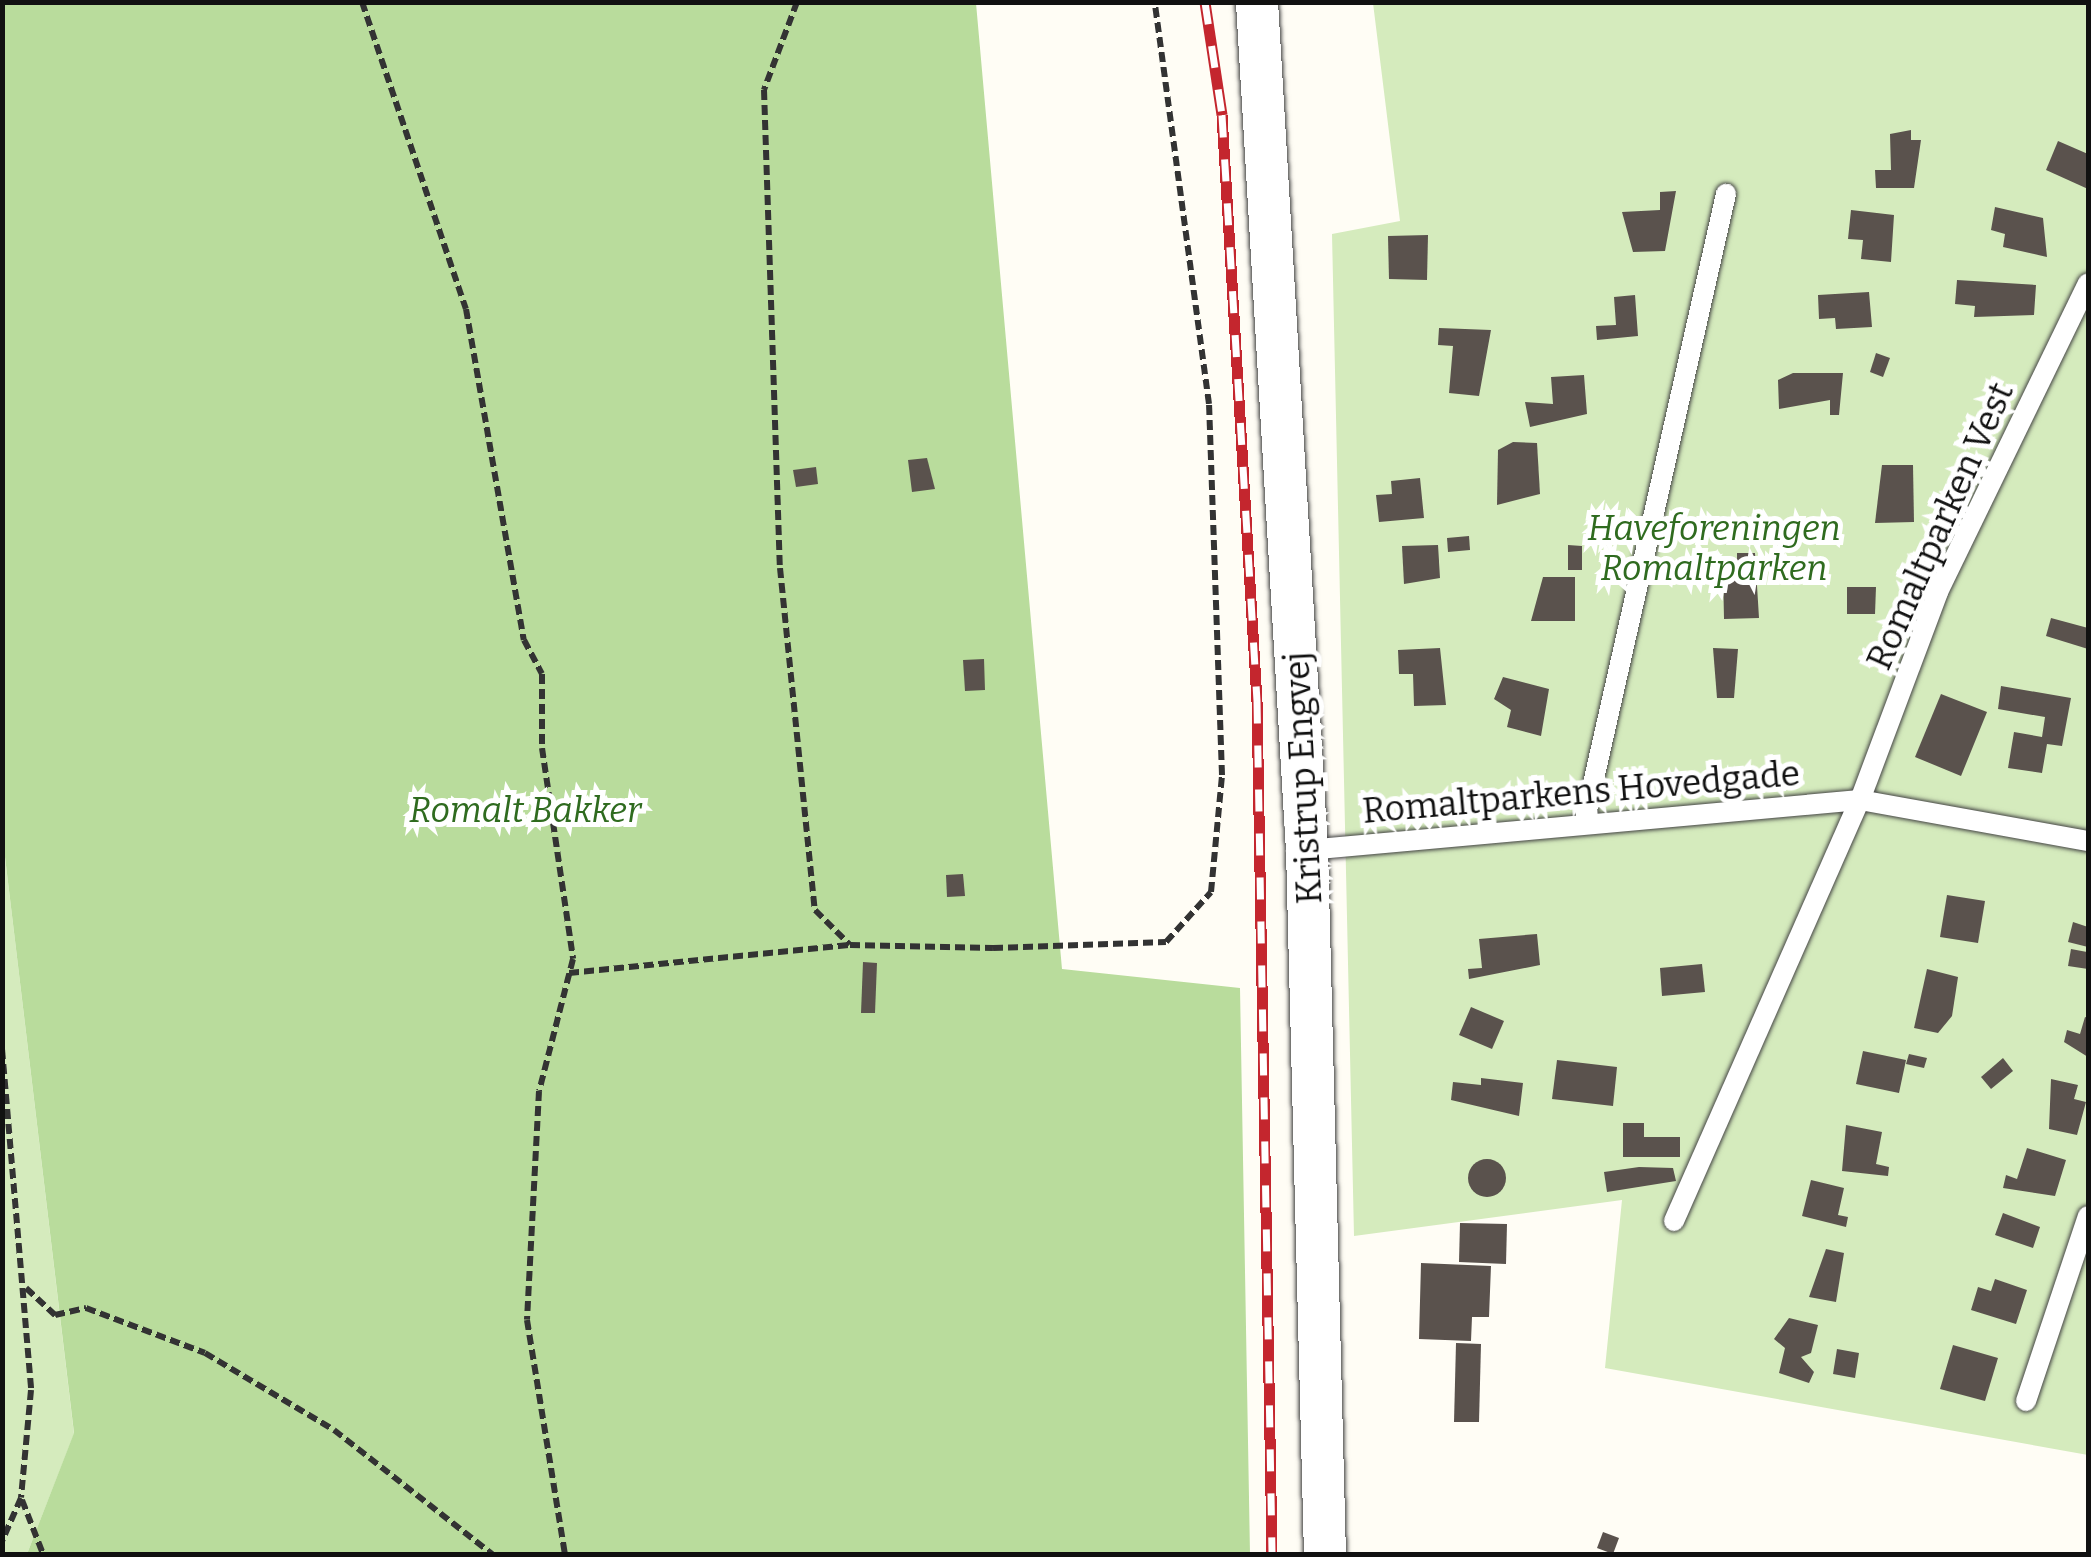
<!DOCTYPE html>
<style>
body{margin:0}
#map{position:relative;width:2091px;height:1557px;overflow:hidden;background:#fffdf5;font-family:Bitter,serif}
div>[style]{position:absolute}
[style*='--x']{left:calc(var(--x)*1px);top:calc(var(--y)*1px);width:calc(var(--w)*1px);rotate:calc(var(--a)*1deg)}
.green>*{inset:0;background:#d5ebbd}
.forest>*{inset:0;background:#b9dc9c}
.building>*{inset:0;background:#5a524d}
.round{border-radius:50%}
.path>*{height:6px;margin-top:-3px;transform-origin:0;background:repeating-linear-gradient(90deg,#333 0 10px,transparent 0 15px)}
.roads{filter:drop-shadow(0 0 2px #444) drop-shadow(0 0 2px #444)}
.lane>*{height:20px;margin:-10px;padding:0 10px;transform-origin:10px;border-radius:10px;background:#fff}
.street>*{height:42px;margin:-21px;padding:0 21px;transform-origin:21px;border-radius:21px;background:#fff}
.rail>*{height:11px;margin-top:-5.5px;transform-origin:0;background:repeating-linear-gradient(90deg,#fff 0 22px,#c4262e 0 44px);box-sizing:border-box;border-block:2px solid #c4262e}
span{translate:-50% -50%;white-space:nowrap;text-align:center;line-height:1.15;-webkit-text-stroke:10px #fff;paint-order:stroke}
.street-label{font-size:35px;color:#111}
.park-label{font-size:35px;color:#2f6b1f;font-style:italic}
.frame{position:absolute;inset:0;border:5px solid #111;pointer-events:none}
</style>
<div id="map">
<div class="green">
<i style="clip-path:polygon(1373px 3px,2088px 3px,2088px 1455px,1605px 1368px,1622px 1200px,1354px 1236px,1332px 234px,1400px 221px)"></i>
<i style="clip-path:polygon(2px 832px,74px 1434px,27px 1554px,2px 1554px)"></i>
</div>
<div class="forest">
<i style="clip-path:polygon(2px 3px,976px 3px,1062px 969px,1240px 988px,1250px 1554px,27px 1554px,74px 1433px,2px 832px)"></i>
</div>
<div class="building">
<i style="clip-path:polygon(1911px 130px,1911px 140px,1921px 140px,1914px 188px,1876px 188px,1875px 170px,1891px 170px,1890px 134px)"></i>
<i style="clip-path:polygon(2058px 141px,2088px 154px,2088px 189px,2046px 170px)"></i>
<i style="clip-path:polygon(1676px 191px,1665px 251px,1633px 252px,1622px 212px,1660px 210px,1660px 192px)"></i>
<i style="clip-path:polygon(1995px 207px,2043px 218px,2047px 257px,2003px 247px,2005px 234px,1991px 230px)"></i>
<i style="clip-path:polygon(1851px 210px,1894px 215px,1891px 262px,1861px 259px,1863px 240px,1848px 239px)"></i>
<i style="clip-path:polygon(1428px 235px,1427px 280px,1389px 279px,1388px 236px)"></i>
<i style="clip-path:polygon(1957px 280px,2036px 285px,2034px 315px,1974px 317px,1975px 306px,1955px 304px)"></i>
<i style="clip-path:polygon(1869px 292px,1872px 327px,1836px 329px,1835px 318px,1819px 319px,1818px 295px)"></i>
<i style="clip-path:polygon(1635px 295px,1638px 336px,1597px 340px,1596px 326px,1616px 325px,1614px 297px)"></i>
<i style="clip-path:polygon(1439px 328px,1491px 330px,1479px 396px,1449px 393px,1453px 346px,1438px 345px)"></i>
<i style="clip-path:polygon(1876px 353px,1890px 358px,1883px 377px,1870px 372px)"></i>
<i style="clip-path:polygon(1793px 373px,1843px 373px,1839px 415px,1830px 415px,1830px 400px,1779px 409px,1778px 380px)"></i>
<i style="clip-path:polygon(1584px 375px,1587px 414px,1530px 427px,1525px 402px,1553px 404px,1551px 377px)"></i>
<i style="clip-path:polygon(1513px 442px,1537px 443px,1540px 494px,1497px 505px,1498px 450px)"></i>
<i style="clip-path:polygon(927px 458px,935px 489px,912px 492px,908px 460px)"></i>
<i style="clip-path:polygon(1882px 465px,1913px 465px,1914px 522px,1875px 523px)"></i>
<i style="clip-path:polygon(816px 467px,818px 484px,796px 487px,793px 470px)"></i>
<i style="clip-path:polygon(1420px 478px,1424px 518px,1379px 522px,1376px 495px,1392px 494px,1391px 481px)"></i>
<i style="clip-path:polygon(1469px 536px,1470px 550px,1448px 552px,1447px 538px)"></i>
<i style="clip-path:polygon(1438px 545px,1440px 578px,1404px 584px,1402px 546px)"></i>
<i style="clip-path:polygon(1568px 545px,1582px 546px,1582px 570px,1568px 570px)"></i>
<i style="clip-path:polygon(1737px 553px,1755px 553px,1759px 618px,1724px 619px,1723px 571px,1737px 571px)"></i>
<i style="clip-path:polygon(1543px 577px,1575px 577px,1575px 621px,1531px 621px)"></i>
<i style="clip-path:polygon(1847px 587px,1876px 587px,1875px 614px,1847px 614px)"></i>
<i style="clip-path:polygon(2051px 618px,2088px 628px,2088px 649px,2046px 636px)"></i>
<i style="clip-path:polygon(1440px 648px,1446px 705px,1414px 706px,1413px 674px,1399px 674px,1398px 650px)"></i>
<i style="clip-path:polygon(1713px 648px,1738px 649px,1734px 698px,1717px 698px)"></i>
<i style="clip-path:polygon(984px 659px,985px 690px,965px 691px,963px 660px)"></i>
<i style="clip-path:polygon(1503px 677px,1549px 689px,1541px 736px,1507px 727px,1511px 710px,1494px 699px)"></i>
<i style="clip-path:polygon(2001px 686px,2071px 698px,2062px 746px,2047px 744px,2042px 773px,2008px 768px,2014px 732px,2042px 737px,2045px 717px,1998px 709px)"></i>
<i style="clip-path:polygon(1941px 694px,1987px 712px,1961px 776px,1915px 757px)"></i>
<i style="clip-path:polygon(963px 874px,965px 896px,947px 897px,946px 875px)"></i>
<i style="clip-path:polygon(1947px 895px,1985px 901px,1978px 943px,1940px 937px)"></i>
<i style="clip-path:polygon(2073px 922px,2088px 927px,2088px 947px,2068px 942px)"></i>
<i style="clip-path:polygon(1537px 934px,1540px 965px,1469px 979px,1468px 969px,1482px 968px,1479px 939px)"></i>
<i style="clip-path:polygon(2071px 949px,2087px 952px,2088px 969px,2068px 966px)"></i>
<i style="clip-path:polygon(863px 962px,877px 963px,875px 1013px,861px 1013px)"></i>
<i style="clip-path:polygon(1702px 964px,1705px 992px,1662px 996px,1660px 968px)"></i>
<i style="clip-path:polygon(1927px 969px,1958px 977px,1952px 1016px,1938px 1033px,1914px 1028px)"></i>
<i style="clip-path:polygon(1471px 1007px,1504px 1021px,1492px 1049px,1459px 1035px)"></i>
<i style="clip-path:polygon(2085px 1017px,2088px 1018px,2088px 1057px,2064px 1042px,2067px 1030px,2080px 1034px)"></i>
<i style="clip-path:polygon(1863px 1051px,1906px 1060px,1899px 1093px,1856px 1084px)"></i>
<i style="clip-path:polygon(1909px 1054px,1927px 1058px,1924px 1068px,1906px 1064px)"></i>
<i style="clip-path:polygon(2003px 1058px,2013px 1071px,1991px 1089px,1981px 1077px)"></i>
<i style="clip-path:polygon(1557px 1060px,1617px 1067px,1613px 1106px,1552px 1099px)"></i>
<i style="clip-path:polygon(1481px 1078px,1523px 1083px,1519px 1116px,1451px 1100px,1453px 1082px,1481px 1085px)"></i>
<i style="clip-path:polygon(2051px 1079px,2078px 1085px,2074px 1099px,2086px 1102px,2077px 1135px,2049px 1129px)"></i>
<i style="clip-path:polygon(1623px 1123px,1644px 1123px,1644px 1137px,1680px 1137px,1680px 1157px,1623px 1157px)"></i>
<i style="clip-path:polygon(1846px 1125px,1882px 1132px,1876px 1164px,1889px 1167px,1888px 1176px,1842px 1171px)"></i>
<i style="clip-path:polygon(2027px 1148px,2066px 1160px,2055px 1196px,2003px 1188px,2006px 1175px,2017px 1179px)"></i>
<i class="round" style="left:1468px;top:1159px;width:38px;height:38px"></i>
<i style="clip-path:polygon(1639px 1167px,1673px 1168px,1676px 1181px,1607px 1192px,1604px 1172px)"></i>
<i style="clip-path:polygon(1811px 1180px,1844px 1188px,1838px 1215px,1848px 1217px,1846px 1227px,1802px 1216px)"></i>
<i style="clip-path:polygon(2003px 1213px,2040px 1227px,2033px 1248px,1995px 1235px)"></i>
<i style="clip-path:polygon(1460px 1223px,1507px 1224px,1506px 1264px,1459px 1262px)"></i>
<i style="clip-path:polygon(1826px 1249px,1844px 1253px,1836px 1302px,1809px 1297px)"></i>
<i style="clip-path:polygon(1421px 1263px,1491px 1266px,1489px 1317px,1472px 1317px,1471px 1341px,1419px 1339px)"></i>
<i style="clip-path:polygon(1995px 1279px,2027px 1290px,2016px 1324px,1971px 1310px,1978px 1287px,1991px 1291px)"></i>
<i style="clip-path:polygon(1789px 1318px,1818px 1325px,1811px 1353px,1801px 1357px,1814px 1372px,1809px 1383px,1779px 1373px,1785px 1348px,1774px 1339px)"></i>
<i style="clip-path:polygon(1456px 1343px,1481px 1344px,1479px 1422px,1454px 1422px)"></i>
<i style="clip-path:polygon(1953px 1345px,1998px 1358px,1985px 1401px,1940px 1389px)"></i>
<i style="clip-path:polygon(1837px 1349px,1859px 1353px,1855px 1378px,1833px 1374px)"></i>
<i style="clip-path:polygon(1603px 1532px,1619px 1538px,1613px 1554px,1597px 1548px)"></i>
</div>
<div class="path">
<i style="--x:362;--y:2;--w:324;--a:71.3"></i>
<i style="--x:466;--y:309;--w:336;--a:80.1"></i>
<i style="--x:524;--y:640;--w:38;--a:62"></i>
<i style="--x:542;--y:674;--w:74;--a:90"></i>
<i style="--x:542;--y:748;--w:213;--a:81.6"></i>
<i style="--x:573;--y:959;--w:136;--a:104.4"></i>
<i style="--x:539;--y:1091;--w:229;--a:93"></i>
<i style="--x:527;--y:1320;--w:237;--a:80.8"></i>
<i style="--x:797;--y:2;--w:94;--a:110.6"></i>
<i style="--x:764;--y:90;--w:478;--a:88.1"></i>
<i style="--x:780;--y:568;--w:344;--a:84.2"></i>
<i style="--x:815;--y:910;--w:49;--a:45"></i>
<i style="--x:850;--y:945;--w:143;--a:1.2"></i>
<i style="--x:993;--y:948;--w:173;--a:-2"></i>
<i style="--x:1166;--y:942;--w:67;--a:-48"></i>
<i style="--x:1211;--y:892;--w:118;--a:-84.6"></i>
<i style="--x:1222;--y:775;--w:371;--a:-92"></i>
<i style="--x:1209;--y:404;--w:406;--a:-97.7"></i>
<i style="--x:569;--y:973;--w:281;--a:-5.7"></i>
<i style="--x:2;--y:1049;--w:342;--a:85.1"></i>
<i style="--x:31;--y:1390;--w:108;--a:95.3"></i>
<i style="--x:21;--y:1498;--w:47;--a:113.8"></i>
<i style="--x:26;--y:1288;--w:40;--a:43"></i>
<i style="--x:55;--y:1315;--w:32;--a:-13"></i>
<i style="--x:86;--y:1308;--w:127;--a:20.7"></i>
<i style="--x:205;--y:1353;--w:150;--a:30.8"></i>
<i style="--x:334;--y:1430;--w:201;--a:38.1"></i>
<i style="--x:22;--y:1500;--w:58;--a:68.7"></i>
</div>
<div class="roads">
<div class="lane">
<i style="--x:1585;--y:819;--w:641;--a:-77.29"></i>
<i style="--x:1307;--y:850;--w:555;--a:-5.17"></i>
<i style="--x:1860;--y:800;--w:232;--a:10.2"></i>
<i style="--x:1674;--y:1221;--w:460;--a:-66.2"></i>
<i style="--x:1860;--y:800;--w:222;--a:-69.4"></i>
<i style="--x:1938;--y:592;--w:343;--a:-64.1"></i>
<i style="--x:2026;--y:1401;--w:195;--a:-71.5"></i>
</div>
<div class="street">
<i style="--x:1257;--y:2;--w:849;--a:86.63"></i>
<i style="--x:1307;--y:850;--w:704;--a:88.54"></i>
</div>
</div>
<div class="rail">
<i style="--x:1205;--y:2;--w:114;--a:81.4"></i>
<i style="--x:1222;--y:115;--w:587;--a:86.58"></i>
<i style="--x:1257;--y:701;--w:853;--a:88.99"></i>
</div>
<div class="street-label">
<span style="left:1940px;top:526px;rotate:-66deg">Romaltparken Vest</span>
<span style="left:1303px;top:778px;rotate:-93deg">Kristrup Engvej</span>
<span style="left:1581px;top:792px;rotate:-5deg">Romaltparkens Hovedgade</span>
</div>
<div class="park-label">
<span style="left:1714px;top:548px">Haveforeningen<br>Romaltparken</span>
<span style="left:525px;top:810px">Romalt Bakker</span>
</div>
<div class="frame"></div>
</div>
